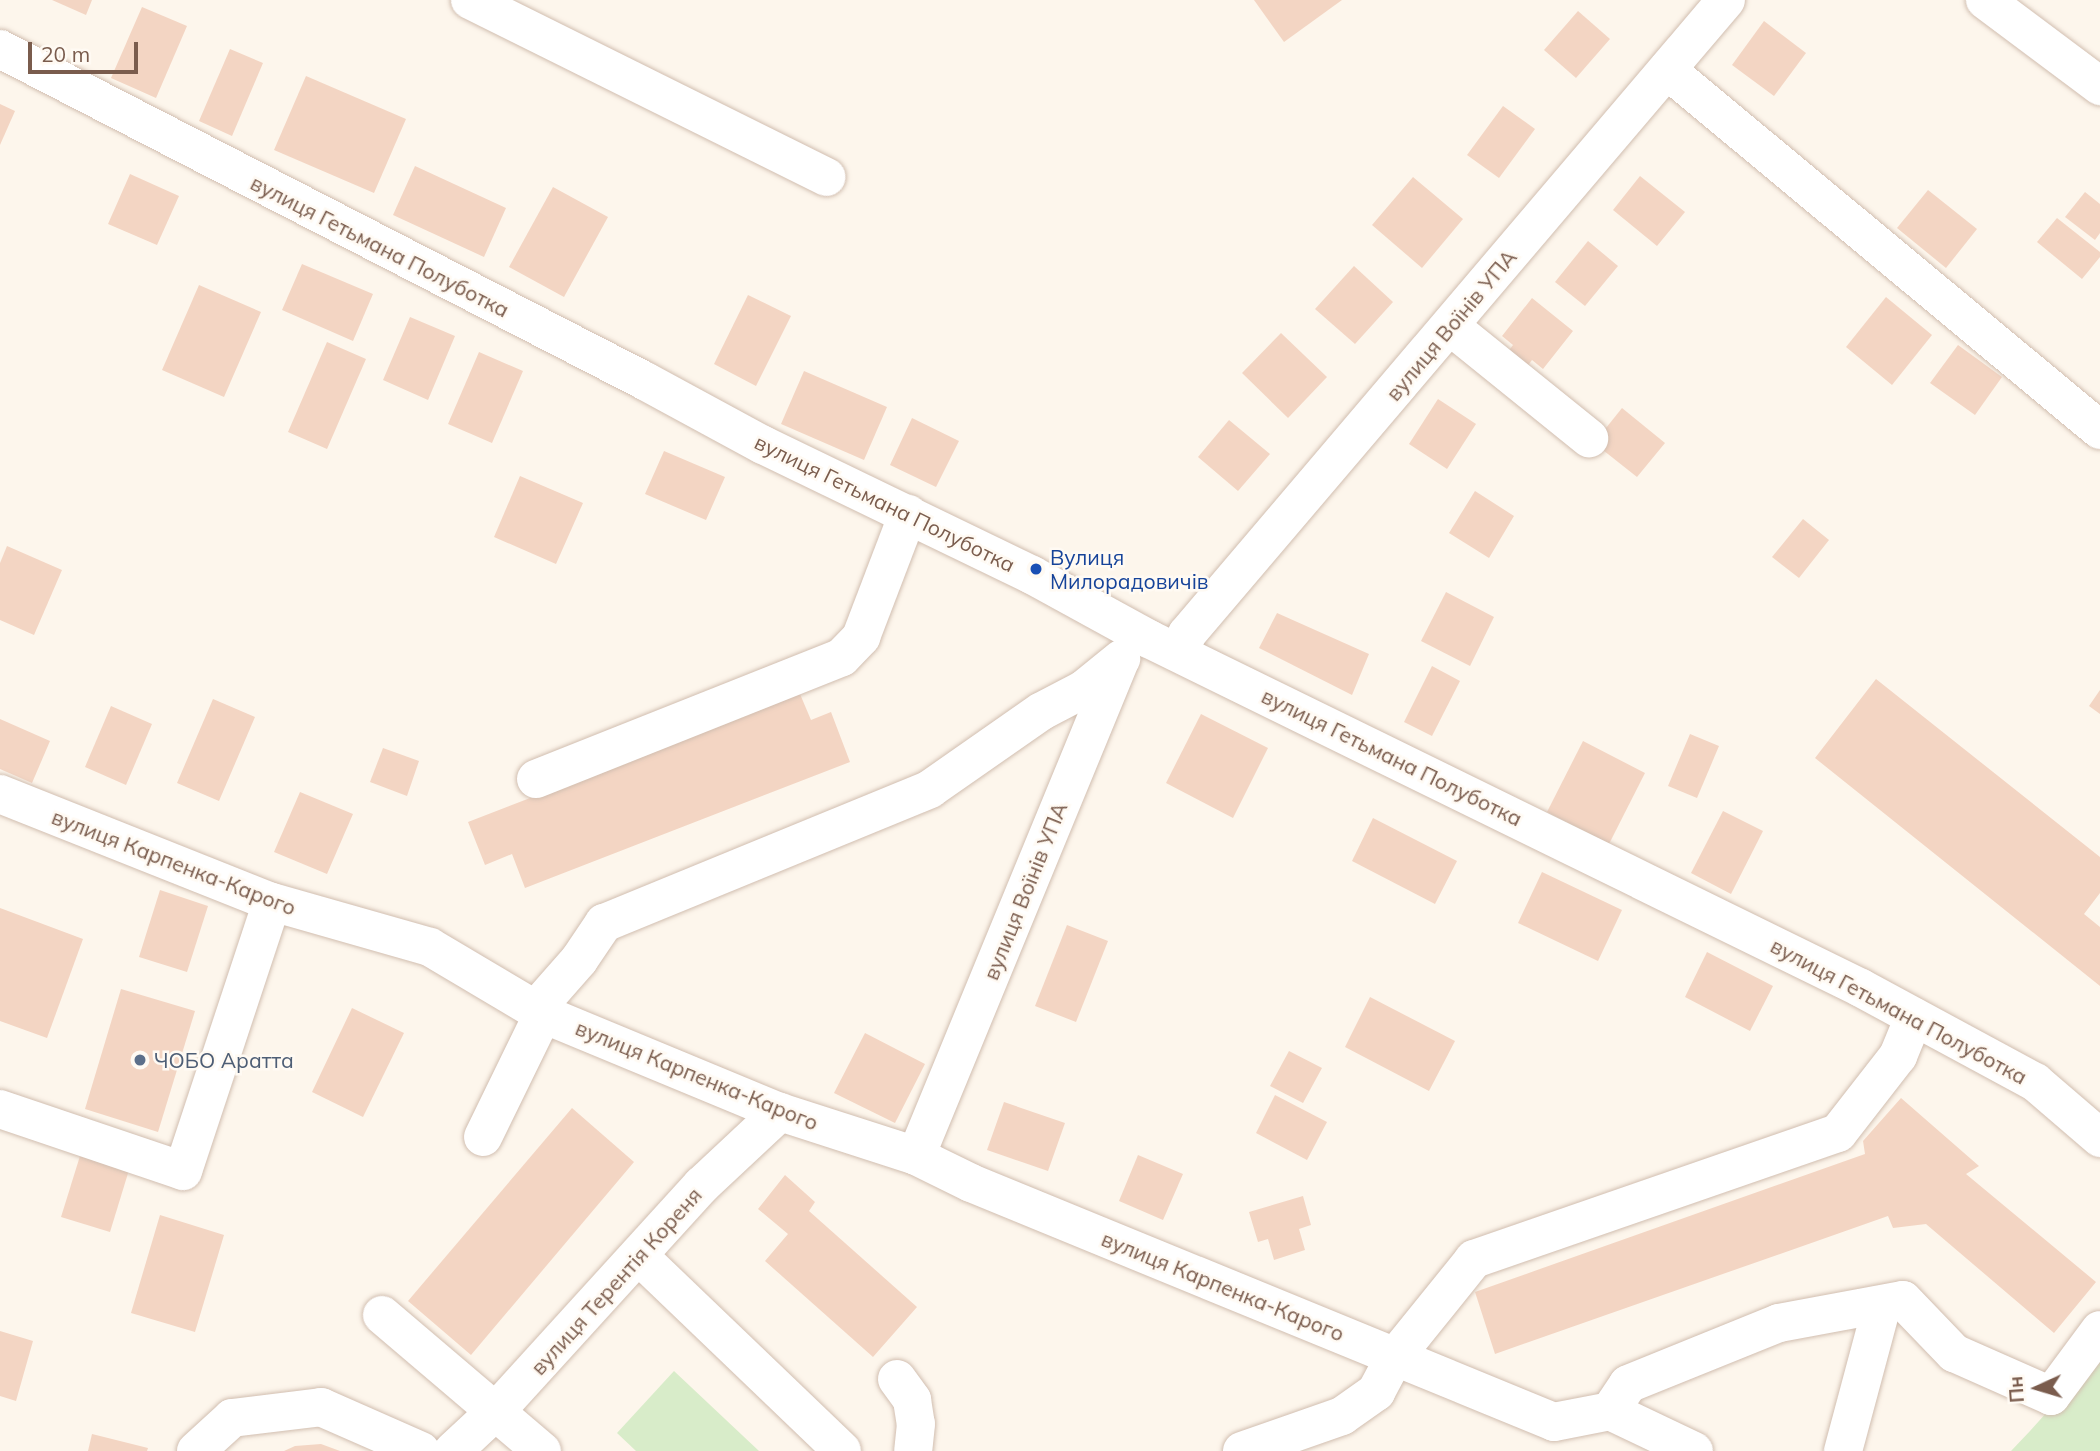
<!DOCTYPE html>
<meta charset="utf-8">
<style>
body{margin:0}
#map{position:relative;width:2100px;height:1451px;overflow:hidden;background:#fdf6ec;font-family:Mulish,sans-serif}
div>[style]{position:absolute}
[style*='--x']{left:calc(var(--x)*1px);top:calc(var(--y)*1px);width:calc(var(--w)*1px);rotate:calc(var(--a)*1deg)}
.green>*{inset:0;background:#d8ecc9}
.building>*{inset:0;background:#f3d5c3}
.roads{filter:drop-shadow(0 0 2px #d1beb0) drop-shadow(0 0 2px #d1beb0)}
.minor>*{height:38px;margin:-19px;padding:0 19px;transform-origin:19px;border-radius:19px;background:#fff}
.dots>*{width:19px;height:19px;translate:-50% -50%;box-sizing:border-box;border:4px solid #fffaf3;border-radius:50%}
span{translate:-50% -50%;white-space:nowrap;text-align:center;line-height:1.15;-webkit-text-stroke:5px #fffaf3;paint-order:stroke}
.street-label{font-size:21px;color:#7a5c4d}
.transit-label{font-size:21px;color:#164399}
.left{translate:0 -50%;text-align:left}
.service-label{font-size:21px;color:#4e5e75}
.north{position:absolute;left:2002px;top:1353px;width:70px;height:70px;-webkit-text-stroke:5px #fffaf3;paint-order:stroke;rotate:266deg;font-size:19px;font-weight:700;line-height:28px;text-align:center;color:#7a5c4d}
.north::after{content:'';display:block;margin:auto;width:24px;height:32px;background:#7a5c4d;clip-path:polygon(50% 0,100% 100%,50% 72%,0 100%)}
.scale{position:absolute;left:28px;top:42px;width:110px;height:32px;box-sizing:border-box;border:4px solid #7a5c4d;border-top:0;padding-left:9px;font-size:21px;line-height:24px;white-space:nowrap;color:#7a5c4d;-webkit-text-stroke:5px #fffaf3;paint-order:stroke}
</style>
<div id="map">
<div class="green">
<i style="clip-path:polygon(2100px 1353px,2100px 1451px,2011px 1451px,2030px 1431px)"></i>
<i style="clip-path:polygon(674px 1371px,759px 1451px,636px 1451px,617px 1433px)"></i>
</div>
<div class="building">
<i style="clip-path:polygon(52px 0,92px 0,86px 15px)"></i>
<i style="clip-path:polygon(1254px 0,1342px 0,1284px 42px)"></i>
<i style="clip-path:polygon(142px 7px,187px 26px,156px 98px,111px 78px)"></i>
<i style="clip-path:polygon(1578px 11px,1610px 39px,1576px 78px,1544px 50px)"></i>
<i style="clip-path:polygon(1764px 21px,1806px 53px,1774px 96px,1732px 65px)"></i>
<i style="clip-path:polygon(230px 49px,263px 63px,232px 136px,199px 121px)"></i>
<i style="clip-path:polygon(306px 76px,406px 119px,374px 193px,274px 150px)"></i>
<i style="clip-path:polygon(0 104px,15px 111px,0 145px)"></i>
<i style="clip-path:polygon(1503px 106px,1535px 129px,1499px 178px,1467px 155px)"></i>
<i style="clip-path:polygon(415px 166px,506px 208px,484px 257px,393px 215px)"></i>
<i style="clip-path:polygon(130px 174px,179px 196px,157px 245px,108px 224px)"></i>
<i style="clip-path:polygon(1640px 176px,1685px 212px,1657px 246px,1613px 210px)"></i>
<i style="clip-path:polygon(1413px 177px,1463px 219px,1422px 268px,1372px 225px)"></i>
<i style="clip-path:polygon(553px 187px,608px 217px,564px 297px,509px 267px)"></i>
<i style="clip-path:polygon(1928px 190px,1977px 229px,1946px 268px,1897px 228px)"></i>
<i style="clip-path:polygon(2085px 192px,2100px 204px,2100px 233px,2095px 240px,2065px 217px)"></i>
<i style="clip-path:polygon(2057px 218px,2100px 252px,2100px 257px,2082px 279px,2037px 242px)"></i>
<i style="clip-path:polygon(1588px 241px,1618px 266px,1585px 306px,1555px 282px)"></i>
<i style="clip-path:polygon(302px 264px,373px 294px,353px 341px,282px 310px)"></i>
<i style="clip-path:polygon(1354px 266px,1393px 302px,1355px 344px,1315px 309px)"></i>
<i style="clip-path:polygon(199px 285px,261px 312px,224px 397px,162px 370px)"></i>
<i style="clip-path:polygon(748px 295px,791px 316px,756px 386px,714px 364px)"></i>
<i style="clip-path:polygon(1886px 297px,1932px 335px,1892px 385px,1846px 347px)"></i>
<i style="clip-path:polygon(1532px 298px,1573px 331px,1543px 369px,1532px 360px,1526px 368px,1507px 353px,1513px 345px,1502px 336px)"></i>
<i style="clip-path:polygon(410px 317px,455px 336px,428px 400px,383px 380px)"></i>
<i style="clip-path:polygon(1281px 333px,1327px 377px,1288px 418px,1242px 373px)"></i>
<i style="clip-path:polygon(327px 342px,366px 359px,327px 449px,288px 432px)"></i>
<i style="clip-path:polygon(1958px 345px,2002px 377px,1975px 415px,1930px 383px)"></i>
<i style="clip-path:polygon(479px 352px,523px 371px,492px 443px,448px 424px)"></i>
<i style="clip-path:polygon(804px 371px,887px 407px,864px 460px,781px 424px)"></i>
<i style="clip-path:polygon(1438px 399px,1476px 424px,1447px 469px,1409px 444px)"></i>
<i style="clip-path:polygon(1622px 408px,1665px 443px,1637px 477px,1594px 443px)"></i>
<i style="clip-path:polygon(912px 418px,959px 441px,936px 487px,890px 465px)"></i>
<i style="clip-path:polygon(1229px 420px,1270px 454px,1238px 491px,1198px 457px)"></i>
<i style="clip-path:polygon(664px 451px,725px 477px,706px 520px,645px 494px)"></i>
<i style="clip-path:polygon(520px 476px,583px 503px,556px 564px,494px 537px)"></i>
<i style="clip-path:polygon(1475px 491px,1514px 516px,1489px 558px,1449px 533px)"></i>
<i style="clip-path:polygon(1803px 519px,1829px 540px,1799px 578px,1772px 557px)"></i>
<i style="clip-path:polygon(7px 546px,62px 570px,34px 635px,0 620px,0 563px)"></i>
<i style="clip-path:polygon(1446px 592px,1494px 617px,1470px 666px,1421px 641px)"></i>
<i style="clip-path:polygon(1277px 613px,1369px 654px,1352px 695px,1259px 648px)"></i>
<i style="clip-path:polygon(1432px 666px,1460px 681px,1432px 736px,1404px 722px)"></i>
<i style="clip-path:polygon(1876px 679px,2100px 857px,2100px 893px,2084px 914px,2100px 927px,2100px 986px,1815px 758px)"></i>
<i style="clip-path:polygon(2100px 690px,2100px 714px,2089px 706px)"></i>
<i style="clip-path:polygon(800px 694px,811px 720px,831px 712px,850px 762px,525px 888px,512px 854px,485px 865px,468px 822px)"></i>
<i style="clip-path:polygon(213px 699px,255px 717px,219px 801px,177px 783px)"></i>
<i style="clip-path:polygon(111px 706px,152px 724px,126px 785px,85px 767px)"></i>
<i style="clip-path:polygon(1201px 714px,1268px 748px,1233px 818px,1166px 783px)"></i>
<i style="clip-path:polygon(0 719px,50px 741px,32px 783px,0 769px)"></i>
<i style="clip-path:polygon(1690px 734px,1719px 746px,1697px 798px,1668px 786px)"></i>
<i style="clip-path:polygon(1583px 741px,1645px 773px,1609px 844px,1547px 812px)"></i>
<i style="clip-path:polygon(383px 748px,419px 761px,407px 796px,370px 782px)"></i>
<i style="clip-path:polygon(300px 792px,353px 814px,327px 874px,274px 852px)"></i>
<i style="clip-path:polygon(1723px 811px,1763px 831px,1731px 894px,1691px 873px)"></i>
<i style="clip-path:polygon(1373px 818px,1457px 861px,1435px 904px,1352px 861px)"></i>
<i style="clip-path:polygon(1542px 872px,1622px 910px,1598px 961px,1518px 923px)"></i>
<i style="clip-path:polygon(160px 890px,208px 906px,187px 972px,139px 957px)"></i>
<i style="clip-path:polygon(0 908px,83px 939px,47px 1038px,0 1021px)"></i>
<i style="clip-path:polygon(1067px 925px,1108px 941px,1076px 1022px,1035px 1006px)"></i>
<i style="clip-path:polygon(1707px 952px,1773px 986px,1750px 1031px,1685px 997px)"></i>
<i style="clip-path:polygon(121px 989px,195px 1011px,158px 1132px,85px 1109px)"></i>
<i style="clip-path:polygon(1370px 997px,1455px 1041px,1429px 1091px,1345px 1047px)"></i>
<i style="clip-path:polygon(352px 1008px,404px 1033px,363px 1117px,312px 1092px)"></i>
<i style="clip-path:polygon(865px 1033px,925px 1064px,895px 1123px,834px 1093px)"></i>
<i style="clip-path:polygon(1289px 1051px,1322px 1068px,1303px 1103px,1270px 1086px)"></i>
<i style="clip-path:polygon(1275px 1095px,1327px 1122px,1307px 1160px,1256px 1133px)"></i>
<i style="clip-path:polygon(1901px 1098px,1979px 1166px,1966px 1174px,2096px 1282px,2054px 1333px,1926px 1224px,1893px 1228px,1888px 1216px,1495px 1354px,1475px 1292px,1865px 1154px,1863px 1141px)"></i>
<i style="clip-path:polygon(1004px 1102px,1065px 1123px,1048px 1171px,987px 1150px)"></i>
<i style="clip-path:polygon(572px 1108px,634px 1162px,471px 1355px,408px 1301px)"></i>
<i style="clip-path:polygon(1138px 1155px,1183px 1174px,1163px 1220px,1119px 1201px)"></i>
<i style="clip-path:polygon(80px 1156px,129px 1170px,110px 1232px,61px 1217px)"></i>
<i style="clip-path:polygon(785px 1175px,815px 1202px,809px 1211px,917px 1307px,873px 1357px,765px 1261px,788px 1234px,758px 1209px)"></i>
<i style="clip-path:polygon(1303px 1196px,1311px 1225px,1299px 1229px,1305px 1250px,1274px 1260px,1268px 1239px,1258px 1242px,1249px 1212px)"></i>
<i style="clip-path:polygon(160px 1215px,224px 1235px,195px 1332px,131px 1313px)"></i>
<i style="clip-path:polygon(0 1331px,33px 1341px,16px 1401px,0 1396px)"></i>
<i style="clip-path:polygon(92px 1434px,148px 1448px,147px 1451px,88px 1451px)"></i>
<i style="clip-path:polygon(321px 1444px,340px 1451px,284px 1451px,295px 1446px)"></i>
</div>
<div class="roads">
<div class="minor">
<i style="--x:470;--y:0;--w:398;--a:26.4"></i>
<i style="--x:1985;--y:0;--w:144;--a:36.8"></i>
<i style="--x:0;--y:49;--w:725;--a:27.24"></i>
<i style="--x:645;--y:381;--w:134;--a:28.5"></i>
<i style="--x:763;--y:445;--w:299;--a:25.8"></i>
<i style="--x:1032;--y:575;--w:133;--a:28.7"></i>
<i style="--x:1149;--y:639;--w:793;--a:26.11"></i>
<i style="--x:1861;--y:988;--w:198;--a:28.4"></i>
<i style="--x:2035;--y:1082;--w:86;--a:40.7"></i>
<i style="--x:1667;--y:70;--w:563;--a:39.74"></i>
<i style="--x:1450;--y:326;--w:179;--a:38.9"></i>
<i style="--x:1180;--y:653;--w:20;--a:-70"></i>
<i style="--x:1187;--y:634;--w:832;--a:-49.63"></i>
<i style="--x:536;--y:779;--w:329;--a:-21.7"></i>
<i style="--x:842;--y:657;--w:28;--a:-46"></i>
<i style="--x:861;--y:637;--w:132;--a:-69.1"></i>
<i style="--x:0;--y:794;--w:293;--a:21.7"></i>
<i style="--x:272;--y:902;--w:164;--a:15.9"></i>
<i style="--x:430;--y:947;--w:131;--a:30.7"></i>
<i style="--x:543;--y:1014;--w:256;--a:22.5"></i>
<i style="--x:780;--y:1112;--w:143;--a:17.9"></i>
<i style="--x:916;--y:1156;--w:61;--a:26.1"></i>
<i style="--x:971;--y:1183;--w:630;--a:22.29"></i>
<i style="--x:1554;--y:1422;--w:57;--a:-11.1"></i>
<i style="--x:1610;--y:1411;--w:32;--a:-56"></i>
<i style="--x:1628;--y:1384;--w:163;--a:-22"></i>
<i style="--x:1779;--y:1323;--w:126;--a:-10.5"></i>
<i style="--x:1903;--y:1300;--w:74;--a:46.1"></i>
<i style="--x:1954;--y:1353;--w:106;--a:23.9"></i>
<i style="--x:2051;--y:1396;--w:82;--a:-53.4"></i>
<i style="--x:535;--y:1010;--w:67;--a:-48.7"></i>
<i style="--x:579;--y:960;--w:45;--a:-56"></i>
<i style="--x:604;--y:923;--w:352;--a:-22.3"></i>
<i style="--x:930;--y:789;--w:136;--a:-34.9"></i>
<i style="--x:1042;--y:711;--w:47;--a:-27.6"></i>
<i style="--x:1084;--y:689;--w:48;--a:-39"></i>
<i style="--x:0;--y:1109;--w:193;--a:18.7"></i>
<i style="--x:183;--y:1171;--w:283;--a:-71.7"></i>
<i style="--x:483;--y:1137;--w:137;--a:-64"></i>
<i style="--x:916;--y:1156;--w:533;--a:-67.62"></i>
<i style="--x:639;--y:1256;--w:281;--a:43.8"></i>
<i style="--x:382;--y:1315;--w:210;--a:40.4"></i>
<i style="--x:897;--y:1379;--w:26;--a:54"></i>
<i style="--x:912;--y:1400;--w:24;--a:81"></i>
<i style="--x:916;--y:1424;--w:27;--a:96"></i>
<i style="--x:1610;--y:1411;--w:93;--a:25.5"></i>
<i style="--x:196;--y:1451;--w:49;--a:-42.5"></i>
<i style="--x:232;--y:1418;--w:90;--a:-7"></i>
<i style="--x:321;--y:1407;--w:109;--a:23.7"></i>
<i style="--x:453;--y:1451;--w:60;--a:-43"></i>
<i style="--x:497;--y:1410;--w:304;--a:-47.7"></i>
<i style="--x:702;--y:1185;--w:107;--a:-43.1"></i>
<i style="--x:1242;--y:1451;--w:106;--a:-19.3"></i>
<i style="--x:1342;--y:1416;--w:42;--a:-35.2"></i>
<i style="--x:1376;--y:1392;--w:40;--a:-62"></i>
<i style="--x:1395;--y:1357;--w:126;--a:-51.1"></i>
<i style="--x:1474;--y:1259;--w:385;--a:-19.1"></i>
<i style="--x:1838;--y:1133;--w:98;--a:-52.1"></i>
<i style="--x:1898;--y:1056;--w:42;--a:-67.7"></i>
<i style="--x:1843;--y:1451;--w:151;--a:-75"></i>
</div>
</div>
<div class="dots">
<i style="left:1036px;top:569px;background:#1a4fb4"></i>
<i style="left:140px;top:1060px;background:#5c6f8a"></i>
</div>
<div class="street-label">
<span style="left:380px;top:246px;rotate:27deg">вулиця Гетьмана Полуботка</span>
<span style="left:1451px;top:325px;rotate:-50deg">вулиця Воїнів УПА</span>
<span style="left:885px;top:503px;rotate:26deg">вулиця Гетьмана Полуботка</span>
<span style="left:1392px;top:757px;rotate:26deg">вулиця Гетьмана Полуботка</span>
<span style="left:174px;top:862px;rotate:21deg">вулиця Карпенка-Карого</span>
<span style="left:1025px;top:891px;rotate:-68deg">вулиця Воїнів УПА</span>
<span style="left:1899px;top:1011px;rotate:28deg">вулиця Гетьмана Полуботка</span>
<span style="left:697px;top:1075px;rotate:22deg">вулиця Карпенка-Карого</span>
<span style="left:616px;top:1281px;rotate:-48deg">вулиця Терентія Кореня</span>
<span style="left:1223px;top:1286px;rotate:22deg">вулиця Карпенка-Карого</span>
</div>
<div class="transit-label">
<span class="left" style="left:1050px;top:569px">Вулиця<br>Милорадовичів</span>
</div>
<div class="service-label">
<span class="left" style="left:154px;top:1060px">ЧОБО Аратта</span>
</div>
<div class="north">Пн</div>
<div class="scale">20 m</div>
</div>
